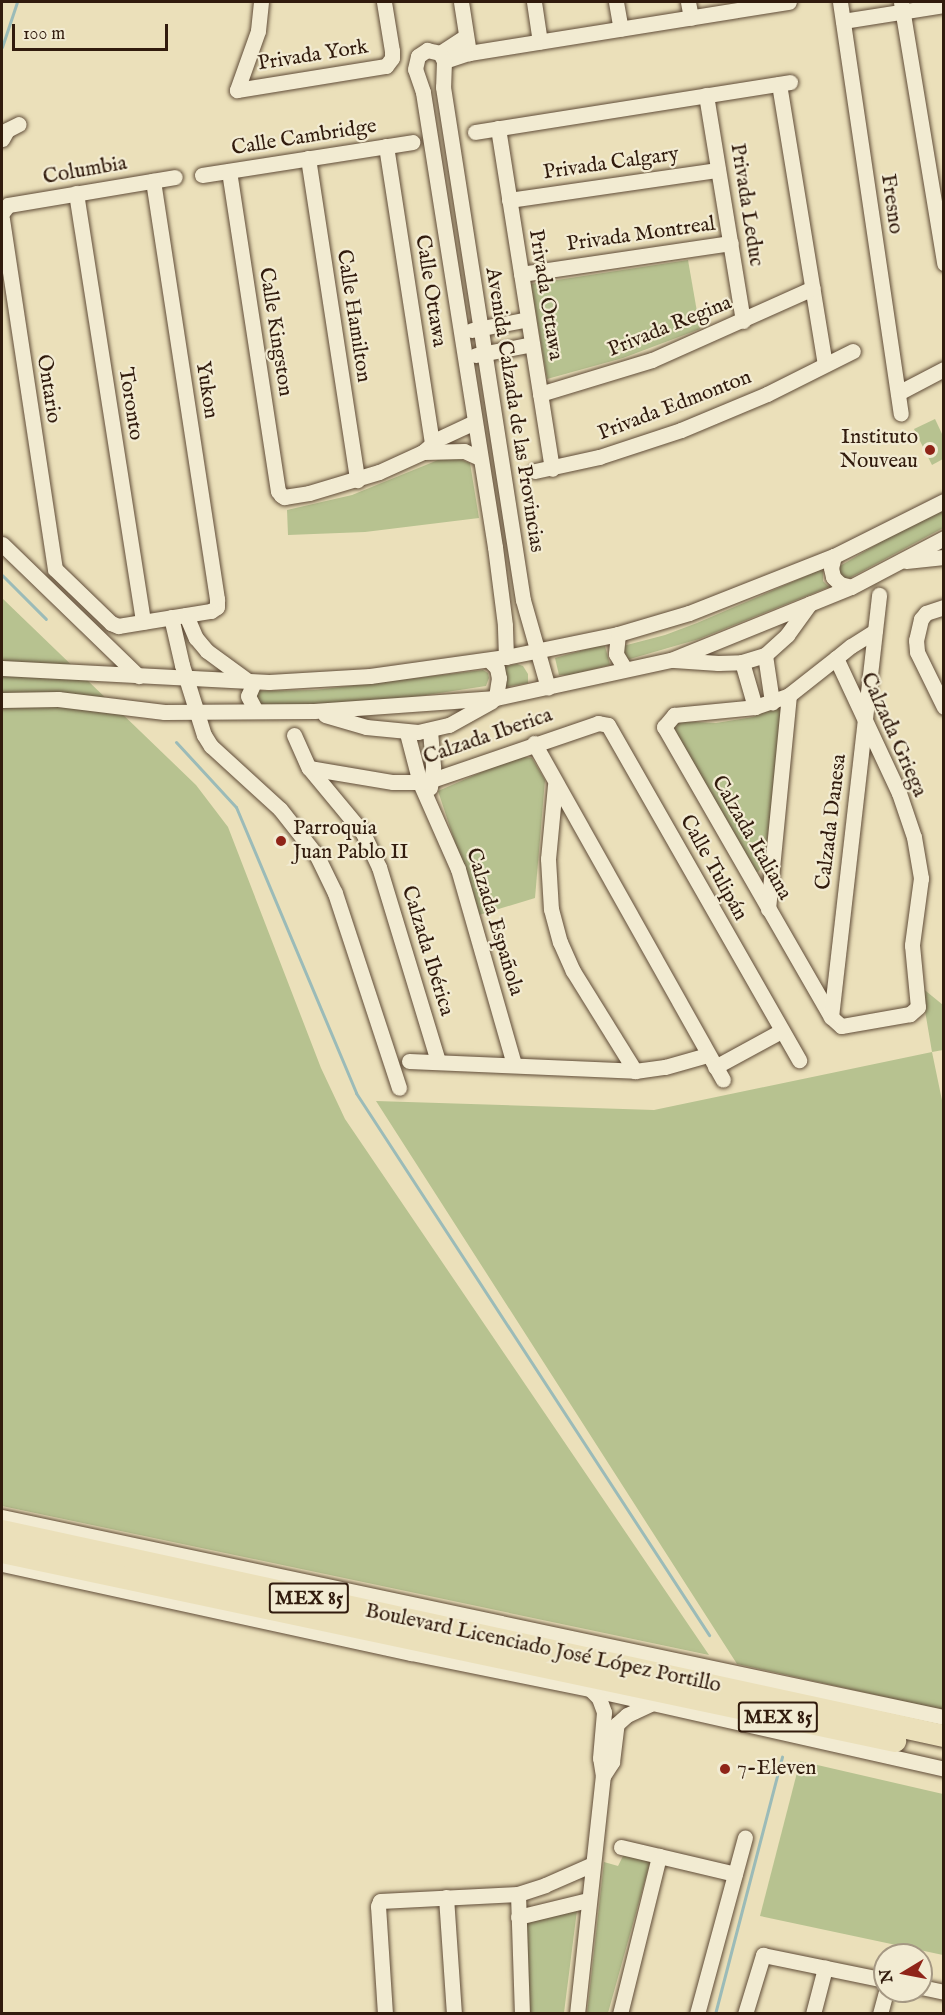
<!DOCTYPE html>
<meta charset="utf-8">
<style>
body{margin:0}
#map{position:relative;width:945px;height:2015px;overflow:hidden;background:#ebe0ba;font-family:"IM FELL English",serif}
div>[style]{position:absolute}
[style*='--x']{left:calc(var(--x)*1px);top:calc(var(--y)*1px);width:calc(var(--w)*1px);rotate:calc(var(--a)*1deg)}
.green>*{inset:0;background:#b7c290}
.stream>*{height:3px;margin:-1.5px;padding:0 1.5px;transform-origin:1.5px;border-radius:1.5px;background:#9bbbb8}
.roads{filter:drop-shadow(0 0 2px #604c38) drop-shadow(0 0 2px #604c38)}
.minor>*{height:15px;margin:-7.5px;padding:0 7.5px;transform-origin:7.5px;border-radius:7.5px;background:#f2ebd2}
.highway>*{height:22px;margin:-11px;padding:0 11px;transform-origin:11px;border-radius:11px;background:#ebe0ba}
.dots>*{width:16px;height:16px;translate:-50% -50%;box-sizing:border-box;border:3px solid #f2ebd2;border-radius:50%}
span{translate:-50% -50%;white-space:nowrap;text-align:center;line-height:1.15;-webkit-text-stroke:4.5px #f2ebd2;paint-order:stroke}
.shield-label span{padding:2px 4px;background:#f2ebd2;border:2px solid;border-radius:4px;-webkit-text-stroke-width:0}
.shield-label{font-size:20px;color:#311b0d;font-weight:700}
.street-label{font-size:21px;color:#311b0d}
.poi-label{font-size:21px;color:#311b0d}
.right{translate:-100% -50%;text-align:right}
.left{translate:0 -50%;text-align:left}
.frame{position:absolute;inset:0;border:3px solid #311b0d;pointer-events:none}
.north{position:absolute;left:873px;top:1943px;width:60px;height:60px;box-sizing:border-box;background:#f2ebd2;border:2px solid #a59883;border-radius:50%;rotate:260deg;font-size:16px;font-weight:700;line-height:24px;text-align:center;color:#311b0d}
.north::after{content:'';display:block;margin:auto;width:21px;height:27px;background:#8f2418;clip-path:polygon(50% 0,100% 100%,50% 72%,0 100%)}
.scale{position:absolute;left:12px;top:24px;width:156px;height:27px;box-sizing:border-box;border:3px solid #311b0d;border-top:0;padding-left:8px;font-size:18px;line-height:21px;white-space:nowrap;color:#311b0d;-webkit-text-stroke:4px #f2ebd2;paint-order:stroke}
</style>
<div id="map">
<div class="green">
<i style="clip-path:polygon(688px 260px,700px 329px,623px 358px,547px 379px,531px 284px)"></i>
<i style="clip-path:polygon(935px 419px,943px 436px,943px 459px,932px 465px,914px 429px)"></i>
<i style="clip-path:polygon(443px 458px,459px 459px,470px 463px,479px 518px,365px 532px,288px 535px,287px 510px,352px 495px)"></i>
<i style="clip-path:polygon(943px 505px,943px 528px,844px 581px,835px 569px)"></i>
<i style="clip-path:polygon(820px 570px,823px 571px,823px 581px,829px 587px,699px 639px,623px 661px,623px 646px,665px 635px,697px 623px)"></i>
<i style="clip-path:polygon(2px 598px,196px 785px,228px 827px,321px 1068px,345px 1119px,709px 1655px,2px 1506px)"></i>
<i style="clip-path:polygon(601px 645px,605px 646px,610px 665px,571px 675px,559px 675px,555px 658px)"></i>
<i style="clip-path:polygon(517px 664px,523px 666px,528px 674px,528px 683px,500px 688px,497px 668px)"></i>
<i style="clip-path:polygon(483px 670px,488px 673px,489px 678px,486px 686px,367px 704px,260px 706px,252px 695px,256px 691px,315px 690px)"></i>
<i style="clip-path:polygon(778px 707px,783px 714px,764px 865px,758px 872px,752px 871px,669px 732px,677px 721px,716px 723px,753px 717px)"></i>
<i style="clip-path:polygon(519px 756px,532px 758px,545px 780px,535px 898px,479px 915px,438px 791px)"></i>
<i style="clip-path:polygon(921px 987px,943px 1005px,943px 1050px,932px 1052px,944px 1110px,943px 1710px,737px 1664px,376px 1101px,654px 1110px,932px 1052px)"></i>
<i style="clip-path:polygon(800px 1761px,943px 1794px,943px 1955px,760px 1916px)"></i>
<i style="clip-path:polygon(624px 1854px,651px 1859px,608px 2013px,587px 2014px,604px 1862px,618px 1866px)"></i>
<i style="clip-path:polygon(577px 1910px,564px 2013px,530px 2013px,524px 1918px)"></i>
</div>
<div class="stream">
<i style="--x:2;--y:47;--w:47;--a:-71.6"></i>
<i style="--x:2;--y:575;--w:62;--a:45"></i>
<i style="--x:176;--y:742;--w:88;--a:47.3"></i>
<i style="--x:236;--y:807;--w:310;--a:67.2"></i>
<i style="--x:356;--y:1093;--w:647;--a:56.92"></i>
<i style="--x:715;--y:2014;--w:266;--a:-75.4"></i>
</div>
<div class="roads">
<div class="minor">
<i style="--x:261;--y:2;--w:29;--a:96"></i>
<i style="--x:258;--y:31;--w:63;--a:109.6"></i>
<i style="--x:237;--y:90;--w:151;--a:-9.2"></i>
<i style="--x:386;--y:66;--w:10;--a:-53"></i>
<i style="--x:392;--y:58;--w:7;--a:-90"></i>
<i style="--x:392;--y:51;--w:50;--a:-99.3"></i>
<i style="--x:461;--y:2;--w:52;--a:81.1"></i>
<i style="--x:534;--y:2;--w:40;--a:81.5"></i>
<i style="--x:616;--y:2;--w:27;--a:80"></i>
<i style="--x:688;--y:2;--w:16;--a:79"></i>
<i style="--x:840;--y:2;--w:416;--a:81.6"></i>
<i style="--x:901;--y:2;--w:265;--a:80.6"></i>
<i style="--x:843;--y:21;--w:102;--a:-9"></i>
<i style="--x:440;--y:53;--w:31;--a:-33"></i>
<i style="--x:444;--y:61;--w:26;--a:-18"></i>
<i style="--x:469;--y:53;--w:324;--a:-9.1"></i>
<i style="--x:779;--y:84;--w:284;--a:80.7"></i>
<i style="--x:706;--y:95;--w:229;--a:80.7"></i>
<i style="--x:498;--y:128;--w:345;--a:81"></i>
<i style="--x:475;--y:132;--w:319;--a:-9"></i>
<i style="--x:2;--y:139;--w:10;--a:-61"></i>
<i style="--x:7;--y:130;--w:13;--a:-27"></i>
<i style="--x:386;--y:146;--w:308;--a:81.2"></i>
<i style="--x:308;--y:158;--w:326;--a:81.3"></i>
<i style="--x:229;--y:171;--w:324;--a:81.3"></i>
<i style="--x:278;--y:491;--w:5;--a:53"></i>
<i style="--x:281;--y:495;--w:4;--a:34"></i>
<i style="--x:284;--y:497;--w:25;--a:-9"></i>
<i style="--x:309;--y:493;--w:73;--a:-16.7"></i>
<i style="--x:379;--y:472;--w:48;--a:-24.4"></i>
<i style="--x:423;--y:452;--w:20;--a:-41"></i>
<i style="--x:438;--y:439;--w:40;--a:-25"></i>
<i style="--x:202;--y:175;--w:213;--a:-8.9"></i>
<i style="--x:76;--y:193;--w:434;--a:81.1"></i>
<i style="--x:509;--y:200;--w:211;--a:-8.2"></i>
<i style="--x:2;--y:213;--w:10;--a:-53"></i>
<i style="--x:8;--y:205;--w:169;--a:-9.5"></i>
<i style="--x:2;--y:219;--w:354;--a:81.4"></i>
<i style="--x:55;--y:569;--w:78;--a:44"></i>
<i style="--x:111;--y:623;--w:8;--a:23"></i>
<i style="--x:118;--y:626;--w:94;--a:-9.2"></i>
<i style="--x:211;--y:611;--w:7;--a:-34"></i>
<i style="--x:217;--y:607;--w:8;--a:-90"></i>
<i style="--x:217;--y:599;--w:423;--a:-98.7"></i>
<i style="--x:521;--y:274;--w:212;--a:-8.4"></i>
<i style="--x:472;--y:330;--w:57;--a:-11.1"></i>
<i style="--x:476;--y:355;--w:57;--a:-11.1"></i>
<i style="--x:898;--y:393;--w:52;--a:-27.6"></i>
<i style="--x:540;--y:394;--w:117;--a:-16.9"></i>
<i style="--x:652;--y:360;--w:176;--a:-24.1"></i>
<i style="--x:423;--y:452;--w:41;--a:-1.4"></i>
<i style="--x:464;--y:451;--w:17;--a:24"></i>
<i style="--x:535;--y:471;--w:66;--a:-12.3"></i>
<i style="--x:599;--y:457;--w:86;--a:-18.2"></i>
<i style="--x:681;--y:430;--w:93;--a:-22.7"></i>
<i style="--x:767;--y:394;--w:96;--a:-26.6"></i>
<i style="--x:2;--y:544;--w:190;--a:44.1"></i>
<i style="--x:834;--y:556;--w:12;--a:104"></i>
<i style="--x:831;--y:568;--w:9;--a:77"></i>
<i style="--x:833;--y:577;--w:10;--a:45"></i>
<i style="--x:840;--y:584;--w:11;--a:15"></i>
<i style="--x:906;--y:561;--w:38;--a:-6"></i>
<i style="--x:944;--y:607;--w:19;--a:162"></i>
<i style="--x:926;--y:613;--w:8;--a:130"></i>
<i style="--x:921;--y:619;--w:22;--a:103"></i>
<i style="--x:916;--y:640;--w:12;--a:85"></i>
<i style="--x:917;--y:652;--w:61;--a:63.9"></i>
<i style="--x:186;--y:615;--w:25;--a:67"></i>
<i style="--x:196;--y:638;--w:17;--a:50"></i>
<i style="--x:207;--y:651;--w:51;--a:36.2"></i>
<i style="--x:171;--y:617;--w:49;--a:77.1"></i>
<i style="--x:182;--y:665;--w:73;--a:72.6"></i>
<i style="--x:204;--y:735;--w:13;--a:58"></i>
<i style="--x:211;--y:746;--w:93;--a:42.4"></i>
<i style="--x:280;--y:809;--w:60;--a:51.8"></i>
<i style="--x:317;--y:856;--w:41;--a:64.1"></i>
<i style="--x:335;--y:893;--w:205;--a:71.8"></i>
<i style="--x:618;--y:634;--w:20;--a:96"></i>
<i style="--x:616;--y:654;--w:17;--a:59"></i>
<i style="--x:765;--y:655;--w:48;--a:81.5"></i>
<i style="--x:506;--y:657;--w:32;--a:-92"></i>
<i style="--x:505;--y:625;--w:79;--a:-97.3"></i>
<i style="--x:495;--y:547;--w:461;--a:-99"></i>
<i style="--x:423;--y:92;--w:24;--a:-109"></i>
<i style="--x:415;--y:69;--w:13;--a:-77"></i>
<i style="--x:418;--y:56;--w:11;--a:-34"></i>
<i style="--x:427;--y:50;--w:13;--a:13"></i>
<i style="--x:440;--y:53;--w:9;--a:63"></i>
<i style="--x:444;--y:61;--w:26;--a:92"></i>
<i style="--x:443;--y:87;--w:519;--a:81.14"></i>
<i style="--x:523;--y:600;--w:91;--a:74.1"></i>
<i style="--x:836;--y:658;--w:149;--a:65"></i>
<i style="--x:899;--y:793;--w:46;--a:71.2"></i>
<i style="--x:914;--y:837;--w:42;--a:80.3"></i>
<i style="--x:921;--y:878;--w:68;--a:97.7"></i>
<i style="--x:912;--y:945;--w:62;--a:84.5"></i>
<i style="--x:918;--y:1007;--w:11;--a:139"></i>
<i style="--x:910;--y:1014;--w:70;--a:170.1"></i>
<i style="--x:841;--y:1026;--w:13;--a:-138"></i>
<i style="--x:831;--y:1017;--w:335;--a:-119.9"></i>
<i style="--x:664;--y:727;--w:16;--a:-50"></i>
<i style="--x:674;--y:715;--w:81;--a:-5.6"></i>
<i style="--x:755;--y:707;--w:36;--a:-19"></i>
<i style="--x:789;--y:695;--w:60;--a:-38.2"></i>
<i style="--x:836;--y:658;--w:19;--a:-39"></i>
<i style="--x:851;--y:646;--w:28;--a:-32"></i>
<i style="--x:489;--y:660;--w:11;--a:45"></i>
<i style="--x:497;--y:668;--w:10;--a:79"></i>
<i style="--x:499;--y:678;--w:20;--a:99"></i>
<i style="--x:674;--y:660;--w:44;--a:3.9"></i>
<i style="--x:718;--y:663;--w:24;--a:-2"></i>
<i style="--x:742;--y:662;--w:24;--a:-17"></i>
<i style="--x:765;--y:655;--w:30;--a:-42"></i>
<i style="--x:787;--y:635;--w:39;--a:-54"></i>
<i style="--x:742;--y:662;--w:47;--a:73.9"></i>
<i style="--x:2;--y:668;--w:267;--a:3"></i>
<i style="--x:269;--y:682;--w:101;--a:-3.4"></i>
<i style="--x:370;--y:676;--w:137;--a:-8"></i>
<i style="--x:506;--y:657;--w:114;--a:-11.6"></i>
<i style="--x:618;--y:634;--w:74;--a:-16.5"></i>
<i style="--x:689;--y:613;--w:156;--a:-21.5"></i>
<i style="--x:834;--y:556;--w:123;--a:-26.6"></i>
<i style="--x:254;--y:682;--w:15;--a:113"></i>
<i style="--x:248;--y:696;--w:17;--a:62"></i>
<i style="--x:2;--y:700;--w:56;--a:-1"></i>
<i style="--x:58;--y:699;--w:107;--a:7"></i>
<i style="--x:164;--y:712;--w:150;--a:-0.4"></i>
<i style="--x:314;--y:711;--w:182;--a:-4.1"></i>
<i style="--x:496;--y:698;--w:179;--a:-12.3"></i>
<i style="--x:671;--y:660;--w:194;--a:-22.1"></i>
<i style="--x:851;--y:587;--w:105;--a:-27.8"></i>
<i style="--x:325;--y:715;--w:43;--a:16.3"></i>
<i style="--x:366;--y:727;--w:52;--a:5.5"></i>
<i style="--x:418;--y:732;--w:32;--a:-13"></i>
<i style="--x:449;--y:725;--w:49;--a:-29.2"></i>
<i style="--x:430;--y:731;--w:37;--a:85"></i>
<i style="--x:433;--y:768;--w:20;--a:99"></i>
<i style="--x:407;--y:733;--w:52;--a:75.4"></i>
<i style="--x:420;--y:783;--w:94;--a:66.2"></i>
<i style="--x:458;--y:869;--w:203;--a:74"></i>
<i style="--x:294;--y:735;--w:36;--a:66"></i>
<i style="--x:309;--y:768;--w:85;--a:50.3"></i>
<i style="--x:363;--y:833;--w:38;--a:65"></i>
<i style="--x:379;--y:867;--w:203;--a:73.1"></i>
<i style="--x:534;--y:743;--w:386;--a:60.7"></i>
<i style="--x:309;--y:768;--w:85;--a:9.5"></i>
<i style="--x:393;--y:782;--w:33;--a:0"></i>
<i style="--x:426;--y:782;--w:182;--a:-18.9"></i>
<i style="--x:598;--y:723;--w:10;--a:11"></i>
<i style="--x:608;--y:725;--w:386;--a:60.3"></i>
<i style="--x:555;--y:785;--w:74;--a:95.4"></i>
<i style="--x:548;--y:859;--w:50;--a:86.6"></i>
<i style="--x:551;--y:909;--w:34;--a:75"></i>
<i style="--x:560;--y:942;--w:32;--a:66"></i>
<i style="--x:573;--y:971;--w:118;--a:58.2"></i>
<i style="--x:768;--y:909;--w:215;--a:-84.4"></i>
<i style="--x:831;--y:1017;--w:425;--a:-83.5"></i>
<i style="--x:409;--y:1061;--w:226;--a:2.5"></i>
<i style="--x:635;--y:1071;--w:30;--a:-8"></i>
<i style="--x:665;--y:1067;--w:44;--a:-15.9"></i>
<i style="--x:715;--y:1067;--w:75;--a:-28.6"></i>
<i style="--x:2;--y:1517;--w:963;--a:11.99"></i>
<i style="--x:2;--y:1564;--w:419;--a:12.3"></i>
<i style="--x:411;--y:1653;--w:183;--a:11.4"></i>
<i style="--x:590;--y:1689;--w:363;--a:12.7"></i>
<i style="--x:603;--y:1776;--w:17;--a:-57"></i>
<i style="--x:612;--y:1762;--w:38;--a:-83"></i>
<i style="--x:617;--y:1724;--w:13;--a:-42"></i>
<i style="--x:627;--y:1715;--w:26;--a:-25"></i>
<i style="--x:621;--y:1847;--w:117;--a:13.3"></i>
<i style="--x:518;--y:1894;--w:120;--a:88.1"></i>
<i style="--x:446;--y:1897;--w:117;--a:86.1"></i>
<i style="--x:518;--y:1917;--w:72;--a:-13.7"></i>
<i style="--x:921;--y:1987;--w:24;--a:12"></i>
<i style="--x:385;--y:2014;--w:108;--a:-93.7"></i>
<i style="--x:378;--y:1906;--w:5;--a:-68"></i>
<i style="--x:380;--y:1901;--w:138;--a:-2.9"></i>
<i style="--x:518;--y:1894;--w:28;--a:-18"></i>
<i style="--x:545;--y:1885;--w:52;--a:-23.6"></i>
<i style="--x:577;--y:2014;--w:239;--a:-83.8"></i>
<i style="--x:603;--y:1776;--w:18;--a:-99"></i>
<i style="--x:600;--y:1758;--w:46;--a:-85"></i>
<i style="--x:604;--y:1712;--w:15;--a:-110"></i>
<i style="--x:599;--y:1698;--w:13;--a:-135"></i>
<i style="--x:620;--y:2014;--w:163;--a:-76.1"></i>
<i style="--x:697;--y:2014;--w:183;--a:-74.8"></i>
<i style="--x:745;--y:2014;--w:62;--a:-73"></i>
<i style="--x:763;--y:1955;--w:125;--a:11.6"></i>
<i style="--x:813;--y:2014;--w:48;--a:-75.4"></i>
<i style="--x:880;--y:2014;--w:24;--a:-75"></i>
</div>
<div class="highway">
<i style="--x:2;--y:1531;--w:964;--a:12.28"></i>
<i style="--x:2;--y:1552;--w:913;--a:11.95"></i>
</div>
</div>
<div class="dots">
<i style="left:930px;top:450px;background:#8f2418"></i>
<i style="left:281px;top:841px;background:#8f2418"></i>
<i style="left:725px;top:1769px;background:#8f2418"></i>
</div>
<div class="shield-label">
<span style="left:309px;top:1598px">MEX 85</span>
<span style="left:778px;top:1717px">MEX 85</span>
</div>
<div class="street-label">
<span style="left:313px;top:56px;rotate:-9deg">Privada York</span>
<span style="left:304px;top:138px;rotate:-9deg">Calle Cambridge</span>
<span style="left:611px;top:164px;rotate:-8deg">Privada Calgary</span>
<span style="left:85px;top:171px;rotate:-10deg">Columbia</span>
<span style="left:891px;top:204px;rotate:82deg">Fresno</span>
<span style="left:746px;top:205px;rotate:81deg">Privada Leduc</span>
<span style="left:641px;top:235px;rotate:-8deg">Privada Montreal</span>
<span style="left:430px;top:291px;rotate:81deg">Calle Ottawa</span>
<span style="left:545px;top:295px;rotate:81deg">Privada Ottawa</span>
<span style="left:353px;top:316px;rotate:81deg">Calle Hamilton</span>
<span style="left:670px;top:327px;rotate:-22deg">Privada Regina</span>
<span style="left:275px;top:332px;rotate:81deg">Calle Kingston</span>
<span style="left:48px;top:389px;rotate:81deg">Ontario</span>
<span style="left:206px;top:390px;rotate:81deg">Yukon</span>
<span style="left:130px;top:404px;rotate:81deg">Toronto</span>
<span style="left:675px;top:406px;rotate:-21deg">Privada Edmonton</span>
<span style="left:514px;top:410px;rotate:81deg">Avenida Calzada de las Provincias</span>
<span style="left:893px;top:735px;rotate:66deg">Calzada Griega</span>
<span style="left:488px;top:737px;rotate:-19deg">Calzada Iberica</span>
<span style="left:832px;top:822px;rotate:-83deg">Calzada Danesa</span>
<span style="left:751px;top:838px;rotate:60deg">Calzada Italiana</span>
<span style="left:713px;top:868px;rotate:61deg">Calle Tulipán</span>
<span style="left:494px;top:922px;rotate:73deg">Calzada Española</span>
<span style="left:427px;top:951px;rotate:73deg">Calzada Ibérica</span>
<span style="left:543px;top:1649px;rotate:12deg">Boulevard Licenciado José López Portillo</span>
</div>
<div class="poi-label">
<span class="right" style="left:918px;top:450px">Instituto<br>Nouveau</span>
<span class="left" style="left:293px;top:841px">Parroquia<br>Juan Pablo II</span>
<span class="left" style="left:737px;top:1769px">7-Eleven</span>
</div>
<div class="frame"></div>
<div class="north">N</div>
<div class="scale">100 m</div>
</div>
